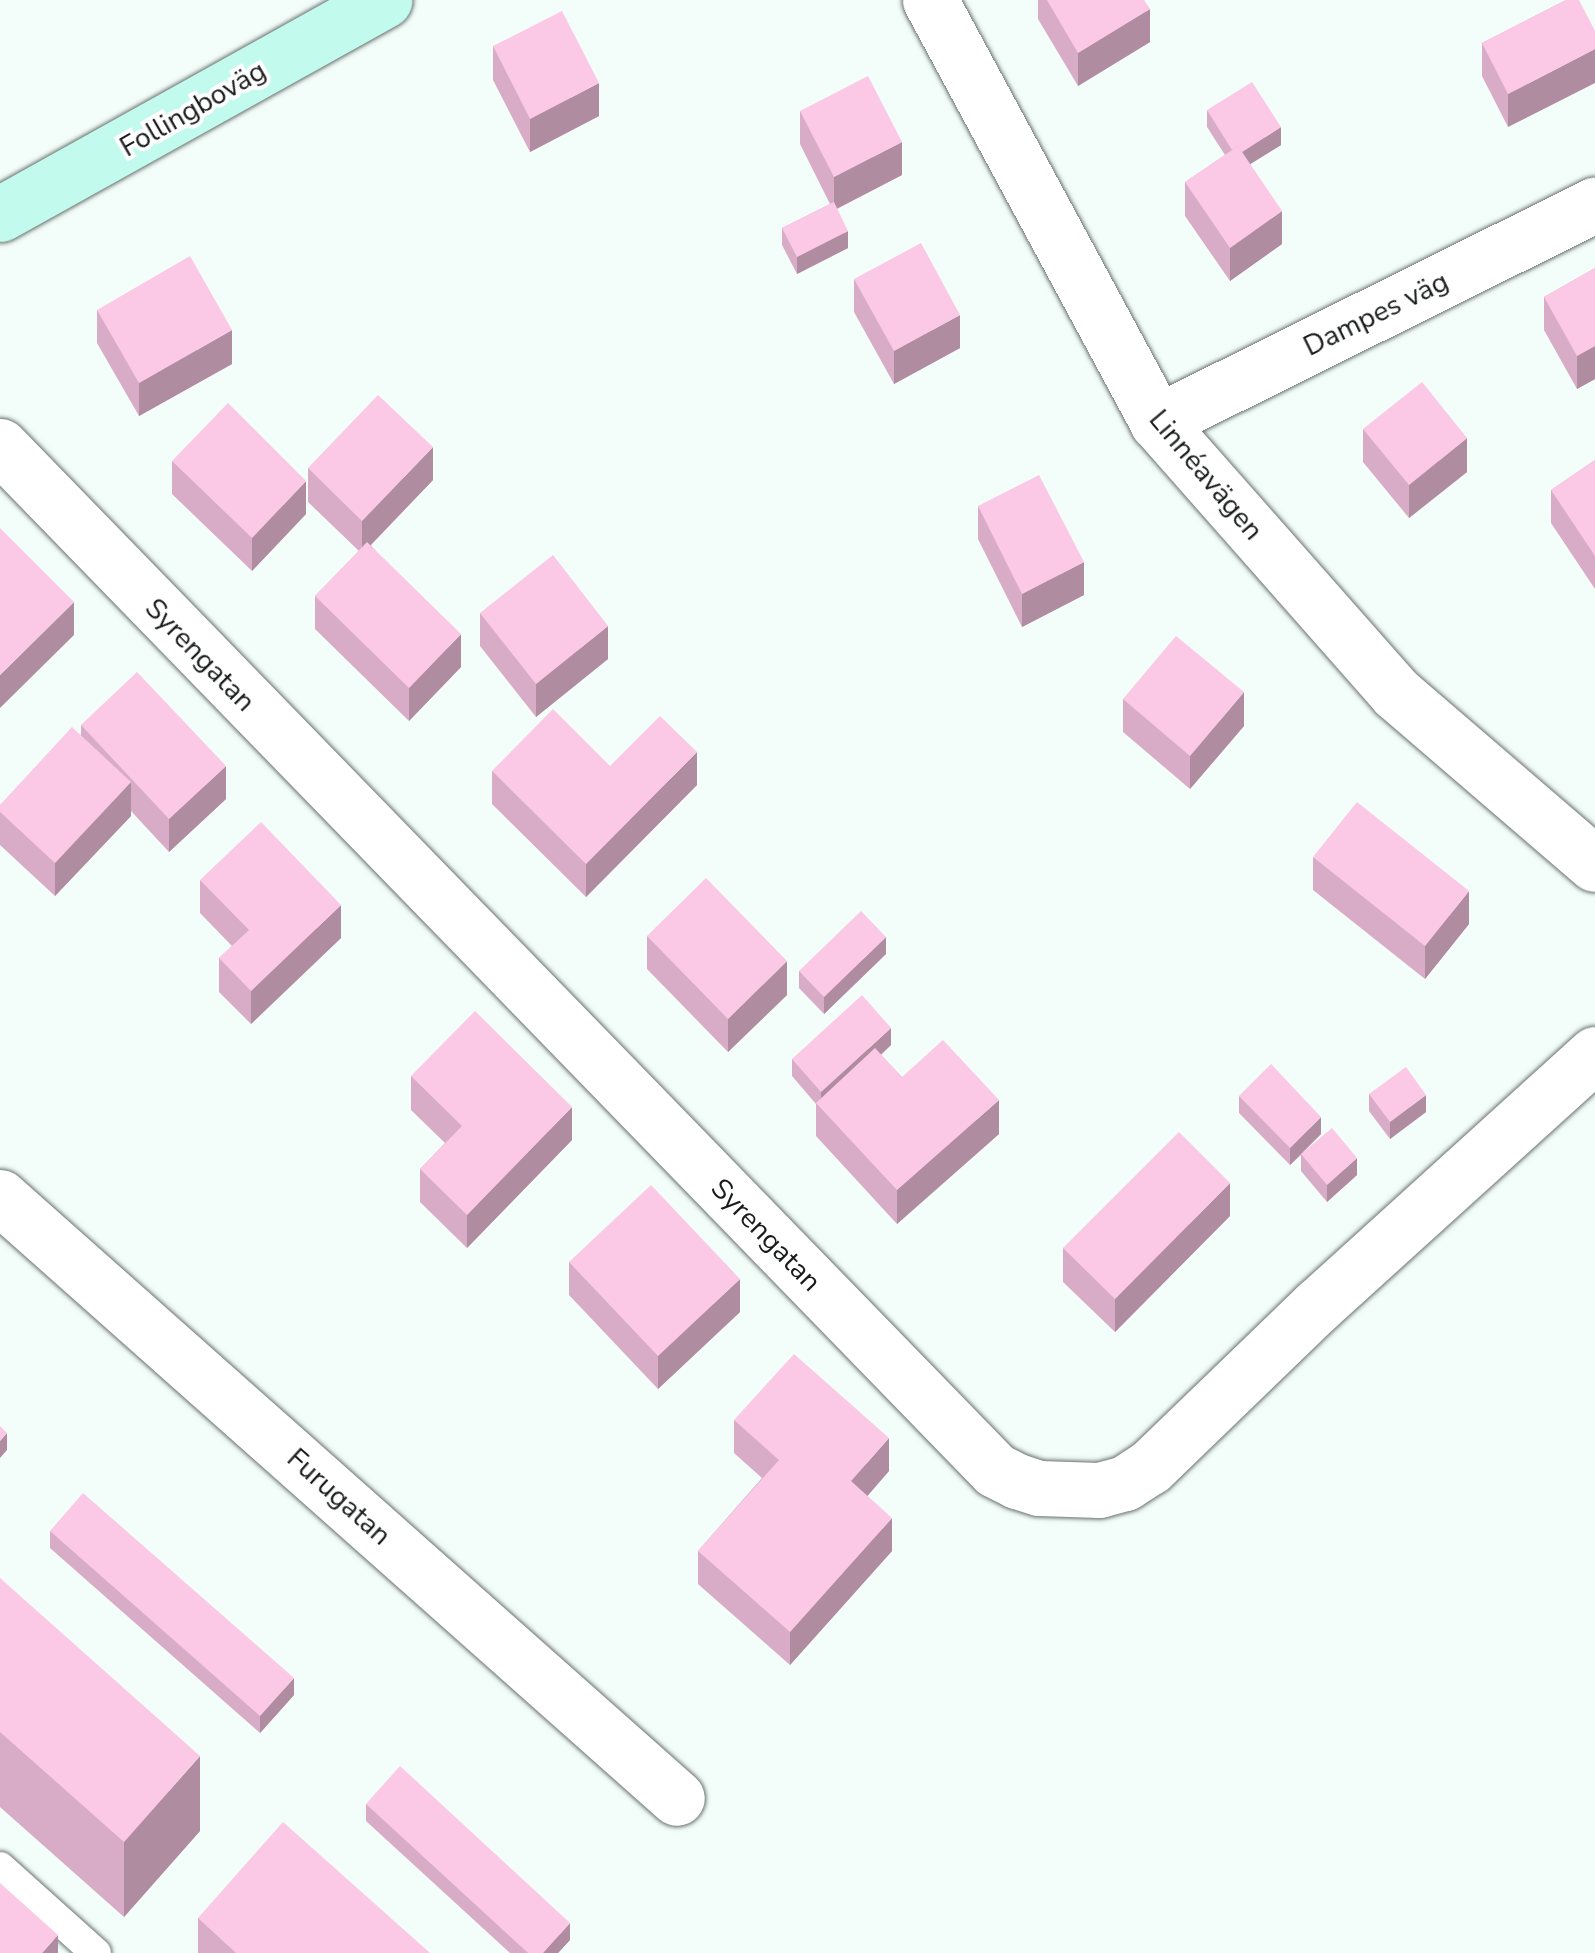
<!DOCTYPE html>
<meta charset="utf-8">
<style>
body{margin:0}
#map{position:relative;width:1595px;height:1953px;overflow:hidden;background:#f3fdf9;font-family:"Nunito Sans",sans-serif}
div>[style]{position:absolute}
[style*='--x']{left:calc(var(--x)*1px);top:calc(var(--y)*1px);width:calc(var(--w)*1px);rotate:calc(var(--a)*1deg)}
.roads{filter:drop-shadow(0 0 2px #69726e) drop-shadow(0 0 2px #69726e)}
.service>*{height:30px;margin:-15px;padding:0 15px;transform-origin:15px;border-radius:15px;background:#fff}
.minor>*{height:55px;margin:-27.5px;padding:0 27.5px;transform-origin:27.5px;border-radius:27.5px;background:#fff}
.secondary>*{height:55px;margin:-27.5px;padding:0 27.5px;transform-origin:27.5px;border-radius:27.5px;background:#c2fbee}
.wall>*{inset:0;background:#d8acc6}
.shaded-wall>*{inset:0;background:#b08ca1}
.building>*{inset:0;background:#fbc8e6}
span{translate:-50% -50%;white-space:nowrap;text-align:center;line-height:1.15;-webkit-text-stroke:8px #fff;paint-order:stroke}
.street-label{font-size:28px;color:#181b1a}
</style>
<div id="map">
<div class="roads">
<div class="service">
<i style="--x:0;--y:1867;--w:129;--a:41.9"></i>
</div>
<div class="minor">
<i style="--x:930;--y:0;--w:479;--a:61.7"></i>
<i style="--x:1157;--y:422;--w:361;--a:48.6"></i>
<i style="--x:1396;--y:693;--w:262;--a:40.7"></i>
<i style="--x:1157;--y:422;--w:489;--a:-26.4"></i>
<i style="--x:0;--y:446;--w:1428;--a:45.82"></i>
<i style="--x:995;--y:1470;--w:25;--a:27"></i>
<i style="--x:1017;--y:1481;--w:23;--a:18"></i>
<i style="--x:1039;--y:1488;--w:60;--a:1.9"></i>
<i style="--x:1099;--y:1490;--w:27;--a:-15"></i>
<i style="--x:1125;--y:1483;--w:30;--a:-33"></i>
<i style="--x:1150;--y:1467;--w:232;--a:-44"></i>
<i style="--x:1317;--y:1306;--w:375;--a:-42.2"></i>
<i style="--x:0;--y:1197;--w:905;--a:41.6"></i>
</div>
<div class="secondary">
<i style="--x:0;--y:214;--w:440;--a:-29.1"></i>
</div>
</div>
<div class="wall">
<i style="clip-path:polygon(1038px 0,1144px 0,1150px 42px,1078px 86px,1038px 19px)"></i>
<i style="clip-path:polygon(1566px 0,1508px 127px,1482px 76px,1482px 43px)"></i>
<i style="clip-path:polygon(493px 46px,599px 116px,530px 152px,493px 80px)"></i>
<i style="clip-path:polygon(1207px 110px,1281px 145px,1250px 164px,1282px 244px,1230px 281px,1185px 216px,1185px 182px,1225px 155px,1207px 127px)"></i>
<i style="clip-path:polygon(800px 111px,902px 175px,837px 209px,848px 248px,797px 274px,782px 245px,782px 228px,830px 204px,800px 144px)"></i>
<i style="clip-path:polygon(1595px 268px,1595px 379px,1577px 389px,1544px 330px,1544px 297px)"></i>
<i style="clip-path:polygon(854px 279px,960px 348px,894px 384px,854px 312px)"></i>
<i style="clip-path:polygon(97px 310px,232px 364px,139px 416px,97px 343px)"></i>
<i style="clip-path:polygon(1363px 429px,1467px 472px,1409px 518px,1363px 462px)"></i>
<i style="clip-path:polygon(1595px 460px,1595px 589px,1551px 523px,1551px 490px)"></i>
<i style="clip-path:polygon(172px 461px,306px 514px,252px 571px,172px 494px)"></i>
<i style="clip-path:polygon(308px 468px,433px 480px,371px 545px,461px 667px,409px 721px,315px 629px,315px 596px,359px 551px,308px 502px)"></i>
<i style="clip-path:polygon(978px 506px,1084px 595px,1022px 627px,978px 539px)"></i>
<i style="clip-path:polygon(480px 613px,608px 659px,536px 717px,480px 646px)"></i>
<i style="clip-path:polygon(1123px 699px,1244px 726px,1190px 789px,1123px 732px)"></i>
<i style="clip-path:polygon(81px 725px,226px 799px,169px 852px,131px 811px,131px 816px,55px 896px,0 845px,0 805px,81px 735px)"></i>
<i style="clip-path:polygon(610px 766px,697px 785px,586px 897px,492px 804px,492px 771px)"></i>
<i style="clip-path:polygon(1313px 857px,1469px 924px,1425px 979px,1313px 890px)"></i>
<i style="clip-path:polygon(200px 880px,341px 938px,251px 1024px,219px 992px,219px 958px,232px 946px,200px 913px)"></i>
<i style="clip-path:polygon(647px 936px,787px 995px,728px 1052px,647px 969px)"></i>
<i style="clip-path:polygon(886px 954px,824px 1014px,799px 988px,799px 971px)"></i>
<i style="clip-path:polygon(891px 1045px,881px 1055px,902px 1077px,999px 1134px,897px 1224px,816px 1136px,816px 1104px,792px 1076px,792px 1059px)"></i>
<i style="clip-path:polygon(411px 1076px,572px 1140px,467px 1248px,420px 1202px,420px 1169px,445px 1143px,411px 1110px)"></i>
<i style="clip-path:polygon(1369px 1094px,1426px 1112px,1390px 1139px,1369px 1111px)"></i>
<i style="clip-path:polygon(1239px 1096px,1321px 1134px,1303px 1152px,1357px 1175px,1327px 1202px,1301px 1171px,1301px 1155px,1290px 1165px,1239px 1113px)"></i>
<i style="clip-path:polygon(1230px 1216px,1115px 1332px,1063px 1282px,1063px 1248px)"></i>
<i style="clip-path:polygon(569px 1262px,740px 1312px,658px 1389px,569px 1295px)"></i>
<i style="clip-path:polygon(734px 1420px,889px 1471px,867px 1496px,892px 1551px,790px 1665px,698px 1584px,698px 1551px,762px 1478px,734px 1453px)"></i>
<i style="clip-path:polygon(50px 1531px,294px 1695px,260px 1733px,50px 1548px)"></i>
<i style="clip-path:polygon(0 1578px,200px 1831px,124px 1917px,0 1807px)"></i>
<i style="clip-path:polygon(366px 1804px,570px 1940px,558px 1953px,510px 1953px,366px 1821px)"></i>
<i style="clip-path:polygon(198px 1918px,430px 1953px,198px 1953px)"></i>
</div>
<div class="shaded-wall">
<i style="clip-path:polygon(1150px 9px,1150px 42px,1078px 86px,1078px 53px)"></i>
<i style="clip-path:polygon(1595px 49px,1595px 83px,1508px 127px,1508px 94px)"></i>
<i style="clip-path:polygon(599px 83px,599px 116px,530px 152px,530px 119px)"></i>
<i style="clip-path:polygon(1281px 127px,1281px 145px,1236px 173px,1236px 156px)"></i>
<i style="clip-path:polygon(902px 142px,902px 175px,834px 210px,834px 177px)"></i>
<i style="clip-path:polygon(1282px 211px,1282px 244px,1230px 281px,1230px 248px)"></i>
<i style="clip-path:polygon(848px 231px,848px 248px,797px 274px,797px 257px)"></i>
<i style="clip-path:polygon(960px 315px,960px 348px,894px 384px,894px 351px)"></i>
<i style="clip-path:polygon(232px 330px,232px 364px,139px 416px,139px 383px)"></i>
<i style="clip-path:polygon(1595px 346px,1595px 379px,1577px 389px,1577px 356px)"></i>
<i style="clip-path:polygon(1467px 438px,1467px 472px,1409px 518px,1409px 485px)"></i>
<i style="clip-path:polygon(433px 447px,433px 480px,362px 554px,362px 521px)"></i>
<i style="clip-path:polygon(306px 481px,306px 514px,252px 571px,252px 538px)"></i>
<i style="clip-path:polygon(1084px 562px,1084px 595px,1022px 627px,1022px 594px)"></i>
<i style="clip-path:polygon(74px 602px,74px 635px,0 708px,0 675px)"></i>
<i style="clip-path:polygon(608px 626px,608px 659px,536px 717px,536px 684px)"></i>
<i style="clip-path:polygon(461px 634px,461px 667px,409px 721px,409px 688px)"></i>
<i style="clip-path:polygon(1244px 692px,1244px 726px,1190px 789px,1190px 756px)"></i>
<i style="clip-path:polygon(697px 752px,697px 785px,586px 897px,586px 864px)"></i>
<i style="clip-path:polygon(226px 766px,226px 799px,169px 852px,169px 819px)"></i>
<i style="clip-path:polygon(131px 782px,131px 816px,55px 896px,55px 863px)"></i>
<i style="clip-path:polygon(1469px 891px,1469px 924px,1425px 979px,1425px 946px)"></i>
<i style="clip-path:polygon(341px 905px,341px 938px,251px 1024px,251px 991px)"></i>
<i style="clip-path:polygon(886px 937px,886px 954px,824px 1014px,824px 997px)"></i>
<i style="clip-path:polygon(787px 961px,787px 995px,728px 1052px,728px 1019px)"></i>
<i style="clip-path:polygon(891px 1028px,891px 1045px,821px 1109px,821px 1092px)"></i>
<i style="clip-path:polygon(1426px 1095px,1426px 1112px,1390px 1139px,1390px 1122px)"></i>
<i style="clip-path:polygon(999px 1100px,999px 1134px,897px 1224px,897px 1190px)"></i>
<i style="clip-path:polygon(572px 1107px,572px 1140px,467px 1248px,467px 1215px)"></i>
<i style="clip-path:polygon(1321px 1117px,1321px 1134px,1290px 1165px,1290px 1148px)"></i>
<i style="clip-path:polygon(1357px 1158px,1357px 1175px,1327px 1202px,1327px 1185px)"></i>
<i style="clip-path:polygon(1230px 1183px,1230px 1216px,1115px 1332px,1115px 1299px)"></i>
<i style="clip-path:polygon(740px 1279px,740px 1312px,658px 1389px,658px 1356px)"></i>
<i style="clip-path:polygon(7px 1433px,7px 1450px,0 1458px,0 1441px)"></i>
<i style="clip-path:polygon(889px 1438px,889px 1471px,851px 1515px,851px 1481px)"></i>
<i style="clip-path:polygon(892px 1518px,892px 1551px,790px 1665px,790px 1632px)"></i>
<i style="clip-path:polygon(294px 1678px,294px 1695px,260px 1733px,260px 1716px)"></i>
<i style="clip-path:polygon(200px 1756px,200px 1831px,124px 1917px,124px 1842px)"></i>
<i style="clip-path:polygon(570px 1923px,570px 1940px,558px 1953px,543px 1953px)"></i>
<i style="clip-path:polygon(58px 1935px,58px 1953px,42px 1953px)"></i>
</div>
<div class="building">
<i style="clip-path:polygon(1047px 0,1144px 0,1150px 9px,1078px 53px)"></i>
<i style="clip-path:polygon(1566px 0,1579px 0,1595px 31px,1595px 49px,1508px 94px,1482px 43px)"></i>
<i style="clip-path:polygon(562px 11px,599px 83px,530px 119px,493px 46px)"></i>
<i style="clip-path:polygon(868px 76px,902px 142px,834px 177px,800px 111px)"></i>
<i style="clip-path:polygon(1252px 82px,1281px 127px,1242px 152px,1238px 146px,1232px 150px,1207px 110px)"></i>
<i style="clip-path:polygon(1238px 146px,1282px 211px,1230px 248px,1185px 182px)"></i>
<i style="clip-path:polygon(834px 202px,848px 231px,797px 257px,782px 228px)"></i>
<i style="clip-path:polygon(921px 243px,960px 315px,894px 351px,854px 279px)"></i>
<i style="clip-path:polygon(190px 256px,232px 330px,139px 383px,97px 310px)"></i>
<i style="clip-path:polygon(1595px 268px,1595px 346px,1577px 356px,1544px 297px)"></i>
<i style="clip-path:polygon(1422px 382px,1467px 438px,1409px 485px,1363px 429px)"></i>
<i style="clip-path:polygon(378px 395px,433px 447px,362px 521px,308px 468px)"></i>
<i style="clip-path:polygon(228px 403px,306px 481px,252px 538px,172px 461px)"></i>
<i style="clip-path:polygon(1595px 460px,1595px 556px,1551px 490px)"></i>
<i style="clip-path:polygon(1039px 475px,1084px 562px,1022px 594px,978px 506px)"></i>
<i style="clip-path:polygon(0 528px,74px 602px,0 675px)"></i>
<i style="clip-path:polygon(367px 542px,461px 634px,409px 688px,315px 596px)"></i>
<i style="clip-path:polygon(553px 555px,608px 626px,536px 684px,480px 613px)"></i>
<i style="clip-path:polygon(1176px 636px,1244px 692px,1190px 756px,1123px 699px)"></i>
<i style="clip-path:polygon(137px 672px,226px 766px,169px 819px,81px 725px)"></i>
<i style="clip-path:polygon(553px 709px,610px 766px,660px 716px,697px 752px,586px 864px,492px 771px)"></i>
<i style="clip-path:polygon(72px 727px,131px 782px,55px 863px,0 812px,0 805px)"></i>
<i style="clip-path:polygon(1357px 802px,1469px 891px,1425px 946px,1313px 857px)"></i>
<i style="clip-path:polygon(261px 822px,341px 905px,251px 991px,219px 958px,249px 930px,200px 880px)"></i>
<i style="clip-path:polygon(706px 878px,787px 961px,728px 1019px,647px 936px)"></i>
<i style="clip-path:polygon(861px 911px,886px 937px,824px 997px,799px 971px)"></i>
<i style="clip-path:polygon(862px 995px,891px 1028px,821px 1092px,792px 1059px)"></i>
<i style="clip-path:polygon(475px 1011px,572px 1107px,467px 1215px,420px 1169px,462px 1126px,411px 1076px)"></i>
<i style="clip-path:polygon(943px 1040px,999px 1100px,897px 1190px,816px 1103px,875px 1048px,902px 1077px)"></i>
<i style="clip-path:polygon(1271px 1064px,1321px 1117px,1290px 1148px,1239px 1096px)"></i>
<i style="clip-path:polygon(1406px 1067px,1426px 1095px,1390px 1122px,1369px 1094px)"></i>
<i style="clip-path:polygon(1332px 1128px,1357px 1158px,1327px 1185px,1301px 1154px)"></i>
<i style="clip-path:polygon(1179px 1132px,1230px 1183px,1115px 1299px,1063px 1248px)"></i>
<i style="clip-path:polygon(651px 1185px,740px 1279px,658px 1356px,569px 1262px)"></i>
<i style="clip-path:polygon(794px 1354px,889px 1438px,851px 1481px,892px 1518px,790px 1632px,698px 1551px,779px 1460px,734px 1420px)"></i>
<i style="clip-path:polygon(0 1426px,7px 1433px,0 1441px)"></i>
<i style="clip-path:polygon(83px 1493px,294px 1678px,260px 1716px,50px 1531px)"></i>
<i style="clip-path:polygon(0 1578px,200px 1756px,124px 1842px,0 1732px)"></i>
<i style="clip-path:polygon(400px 1766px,570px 1923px,543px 1953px,528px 1953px,366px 1804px)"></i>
<i style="clip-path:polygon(283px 1822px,430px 1953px,236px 1953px,198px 1918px)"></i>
<i style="clip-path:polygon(0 1883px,58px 1935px,42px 1953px,0 1953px)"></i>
</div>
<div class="street-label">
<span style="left:193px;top:109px;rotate:-30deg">Follingboväg</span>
<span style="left:1376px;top:314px;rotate:-26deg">Dampes väg</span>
<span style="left:1206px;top:475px;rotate:50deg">Linnéavägen</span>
<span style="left:200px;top:655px;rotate:46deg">Syrengatan</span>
<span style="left:766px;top:1235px;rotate:46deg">Syrengatan</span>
<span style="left:339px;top:1497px;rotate:42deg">Furugatan</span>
</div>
</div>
